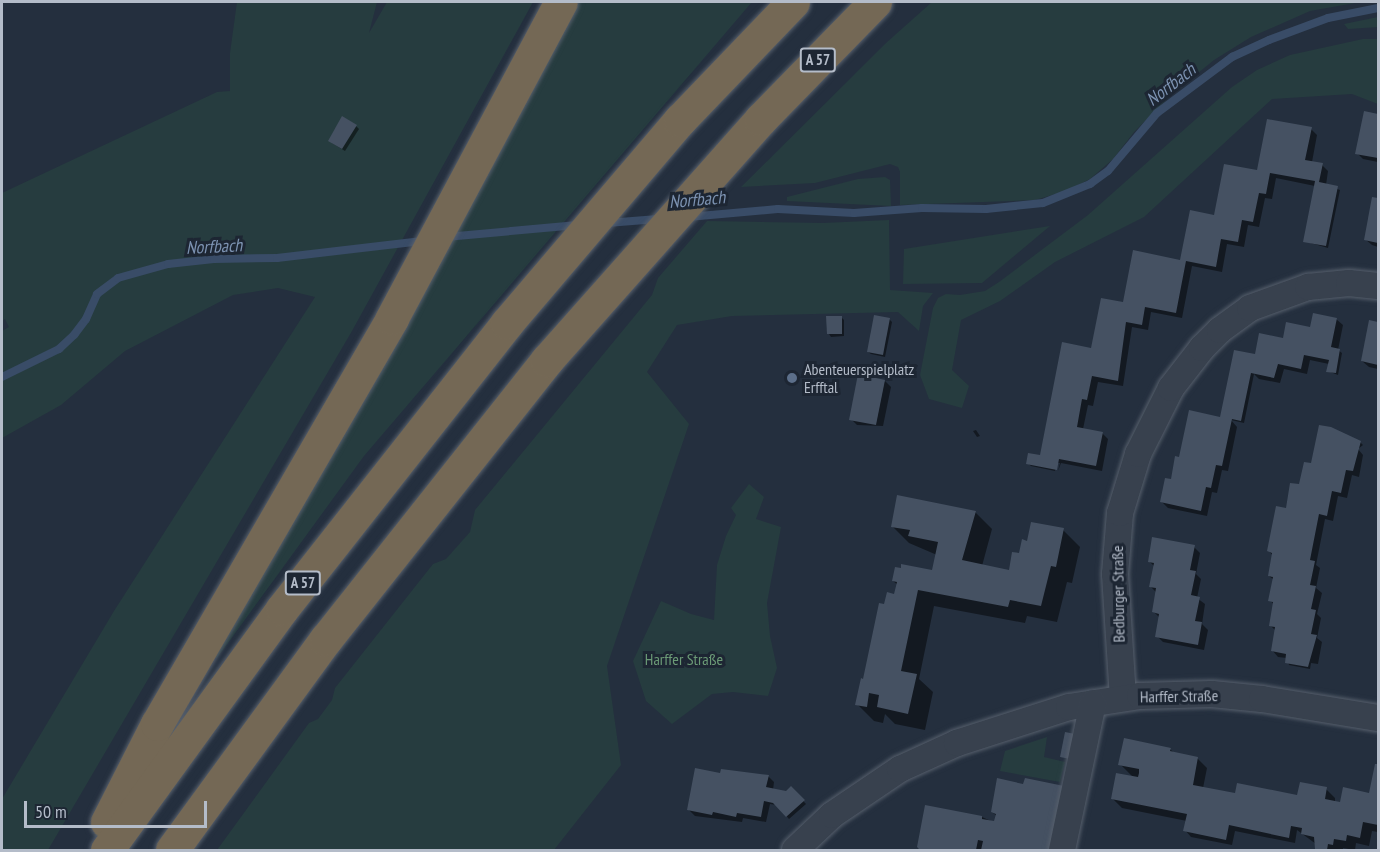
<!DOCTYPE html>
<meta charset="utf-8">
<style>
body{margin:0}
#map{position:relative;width:1380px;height:852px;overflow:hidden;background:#242f3e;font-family:"PT Sans Narrow",sans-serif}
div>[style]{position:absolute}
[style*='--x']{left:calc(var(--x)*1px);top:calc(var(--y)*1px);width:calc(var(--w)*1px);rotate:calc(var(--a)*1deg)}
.green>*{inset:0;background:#263c3f}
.shadow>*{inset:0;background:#0007}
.stream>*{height:8px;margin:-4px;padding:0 4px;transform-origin:4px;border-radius:4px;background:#394c67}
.building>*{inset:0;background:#455162}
.roads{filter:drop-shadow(0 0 2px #565f6c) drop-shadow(0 0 2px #565f6c)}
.street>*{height:26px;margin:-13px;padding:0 13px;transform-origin:13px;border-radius:13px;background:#38414e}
.highway>*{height:33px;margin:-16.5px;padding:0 16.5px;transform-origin:16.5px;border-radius:16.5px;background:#746855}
.dots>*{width:16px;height:16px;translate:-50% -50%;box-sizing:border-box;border:3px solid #1d2633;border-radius:50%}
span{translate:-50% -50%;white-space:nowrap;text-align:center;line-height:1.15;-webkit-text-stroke:6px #1d2633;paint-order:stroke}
.shield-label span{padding:2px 4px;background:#1d2633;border:2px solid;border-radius:4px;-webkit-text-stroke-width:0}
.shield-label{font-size:15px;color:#b4bcc9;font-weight:700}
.poi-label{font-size:16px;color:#b4bcc9}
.left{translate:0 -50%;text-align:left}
.street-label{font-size:16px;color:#b4bcc9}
.park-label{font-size:16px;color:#6b9a76}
.water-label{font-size:18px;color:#7c92b1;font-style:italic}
.frame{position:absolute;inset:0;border:3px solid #b4bcc9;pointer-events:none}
.scale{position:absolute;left:24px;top:801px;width:183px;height:27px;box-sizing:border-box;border:3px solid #b4bcc9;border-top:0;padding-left:8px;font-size:18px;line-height:21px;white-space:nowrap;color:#b4bcc9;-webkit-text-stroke:4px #1d2633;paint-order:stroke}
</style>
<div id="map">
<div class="green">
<i style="clip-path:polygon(237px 2px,377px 2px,369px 33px,387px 2px,533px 2px,352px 331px,48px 850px,2px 850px,2px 799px,114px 611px,315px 297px,278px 288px,233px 295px,125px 351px,61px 405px,2px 438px,2px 331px,9px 327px,5px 319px,2px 321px,2px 193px,217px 92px,230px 91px,230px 53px)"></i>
<i style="clip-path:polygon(574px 2px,752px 2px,364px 456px,217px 658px,208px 652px)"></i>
<i style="clip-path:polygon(932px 2px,1361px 2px,1310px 11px,1251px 37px,1214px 60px,1171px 95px,1134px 132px,1113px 159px,1090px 179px,1066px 191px,1035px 200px,900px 205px,900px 172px,898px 167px,890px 164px,815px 183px,741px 187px,886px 43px)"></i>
<i style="clip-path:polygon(1378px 17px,1378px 27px,1348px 29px,1344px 24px)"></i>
<i style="clip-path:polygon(1363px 39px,1378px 39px,1378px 104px,1352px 94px,1272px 99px,1144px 217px,1055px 262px,1000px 301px,961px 320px,952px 370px,969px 386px,962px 408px,929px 399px,920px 375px,933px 308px,938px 298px,946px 294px,960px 295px,985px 291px,999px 282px,1088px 215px,1232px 87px,1257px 70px,1290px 55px)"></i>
<i style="clip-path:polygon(885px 177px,890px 180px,891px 206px,787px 201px,787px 197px,858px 179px)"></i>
<i style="clip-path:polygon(889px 220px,890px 290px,933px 293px,923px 306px,919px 331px,898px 312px,732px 316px,677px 325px,647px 372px,689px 424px,607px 666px,621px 765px,554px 850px,217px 850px,309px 723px,318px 719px,332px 700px,335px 688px,433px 564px,446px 559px,470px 532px,475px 510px,652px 295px,658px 278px,707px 221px,823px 223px)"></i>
<i style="clip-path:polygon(1050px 226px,982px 283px,903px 284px,904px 249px)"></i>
<i style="clip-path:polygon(749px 484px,764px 497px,756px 519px,781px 527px,767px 603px,770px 636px,777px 668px,768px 696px,733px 692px,712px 694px,672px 724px,646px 701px,633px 661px,661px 601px,691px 614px,714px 620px,717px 565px,726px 536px,736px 515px,731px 508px)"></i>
<i style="clip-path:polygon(1047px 737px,1044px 757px,1065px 762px,1060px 782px,1000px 771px,1005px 751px)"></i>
</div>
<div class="shadow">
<i style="clip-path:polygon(1365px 113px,1378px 116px,1378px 162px,1363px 159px,1357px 153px)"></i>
<i style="clip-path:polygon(356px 126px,359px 129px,345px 151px,332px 143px)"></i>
<i style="clip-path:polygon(1311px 129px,1317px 135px,1312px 162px,1322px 165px,1328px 171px,1326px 185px,1340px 190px,1328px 248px,1304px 241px,1315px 186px,1276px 178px,1272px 199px,1265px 198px,1259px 227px,1248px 225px,1244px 247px,1227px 244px,1222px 272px,1192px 266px,1182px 318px,1151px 312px,1148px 330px,1132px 327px,1123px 386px,1098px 382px,1093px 406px,1088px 405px,1083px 429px,1102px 433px,1108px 439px,1102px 471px,1061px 463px,1058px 471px,1060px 463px,1056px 463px,1055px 471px,1031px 466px,1028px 463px,1041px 457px,1092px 350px,1124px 304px,1181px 261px,1215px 216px,1259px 172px)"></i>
<i style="clip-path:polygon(1374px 199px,1378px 200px,1378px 247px,1372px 245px,1365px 239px)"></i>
<i style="clip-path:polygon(841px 317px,844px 320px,844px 336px,831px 337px,829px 334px)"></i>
<i style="clip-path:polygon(889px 319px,892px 322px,885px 357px,871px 354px,868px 352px)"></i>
<i style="clip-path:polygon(1336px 319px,1343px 325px,1338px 350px,1342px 353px,1338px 375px,1328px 371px,1329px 364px,1310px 360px,1307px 374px,1284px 369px,1280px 383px,1259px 379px,1254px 374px,1244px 423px,1231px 420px,1237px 427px,1228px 471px,1222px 470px,1217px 493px,1212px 492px,1207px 516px,1168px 508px,1162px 502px,1180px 459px,1221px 418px,1256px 356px,1284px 339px)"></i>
<i style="clip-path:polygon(1370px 322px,1378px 324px,1378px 369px,1369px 367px,1362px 361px)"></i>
<i style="clip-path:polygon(885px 381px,891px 387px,883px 426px,857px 425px,851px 419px)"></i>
<i style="clip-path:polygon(976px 430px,980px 436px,977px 437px,973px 431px)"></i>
<i style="clip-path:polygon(1360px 442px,1363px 445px,1358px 449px,1363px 455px,1359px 477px,1352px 475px,1347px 498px,1338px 496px,1333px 521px,1325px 519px,1316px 565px,1320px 568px,1316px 588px,1322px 593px,1317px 614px,1321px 618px,1317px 638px,1322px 642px,1318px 664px,1311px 663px,1310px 669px,1289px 665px,1287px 658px,1278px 657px,1272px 650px,1276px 631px,1270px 625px,1274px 605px,1270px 600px,1274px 580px,1269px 576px,1273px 556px,1269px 551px,1287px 509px,1312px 465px)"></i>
<i style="clip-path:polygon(975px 512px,992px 529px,982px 566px,1010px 572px,1028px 542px,1063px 530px,1080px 547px,1072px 583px,1067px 582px,1057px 622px,1027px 616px,1025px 623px,934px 606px,919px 679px,933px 692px,925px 730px,895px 724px,885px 714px,883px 723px,874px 721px,857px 704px,885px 606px,896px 596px,898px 585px,893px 581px,933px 572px,937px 555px,909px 543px,892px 526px)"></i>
<i style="clip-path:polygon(1194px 547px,1200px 553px,1196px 574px,1201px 579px,1197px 598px,1205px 604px,1202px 624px,1208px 630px,1204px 650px,1163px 642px,1157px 636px,1160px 618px,1154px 612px,1157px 593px,1151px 587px,1155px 567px,1149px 561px)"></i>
<i style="clip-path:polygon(1170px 749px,1175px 754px,1198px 759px,1207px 768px,1203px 788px,1237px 795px,1299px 797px,1326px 789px,1335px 798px,1335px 802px,1341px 803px,1370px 794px,1376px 765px,1378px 766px,1378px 832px,1372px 831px,1369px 846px,1356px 843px,1355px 850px,1343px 848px,1343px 850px,1318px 850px,1316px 844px,1297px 830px,1295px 843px,1235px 831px,1232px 845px,1191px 837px,1185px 830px,1187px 821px,1122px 808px,1113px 799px,1133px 777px,1120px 764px)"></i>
<i style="clip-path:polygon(721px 774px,768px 776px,774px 782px,773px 790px,786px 793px,791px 788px,806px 804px,789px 819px,777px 805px,770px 804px,766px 822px,743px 818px,742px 822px,695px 816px,689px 810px)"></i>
<i style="clip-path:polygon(992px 812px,1065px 850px,921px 850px,982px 817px,995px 823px,997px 816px)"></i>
</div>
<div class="stream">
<i style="--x:688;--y:217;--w:90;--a:-5.1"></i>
<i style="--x:778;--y:209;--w:76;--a:3"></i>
<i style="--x:854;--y:213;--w:68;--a:-4.2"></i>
<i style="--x:922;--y:208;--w:64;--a:0.9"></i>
<i style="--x:986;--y:209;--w:57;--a:-6"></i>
<i style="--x:1043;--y:203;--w:51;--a:-22"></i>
<i style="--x:1090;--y:184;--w:22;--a:-36"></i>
<i style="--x:1108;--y:171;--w:76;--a:-49.8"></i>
<i style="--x:1157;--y:113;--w:94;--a:-36.7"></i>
<i style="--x:1232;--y:57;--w:41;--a:-24.7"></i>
<i style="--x:1269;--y:40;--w:63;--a:-20.4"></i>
<i style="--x:1328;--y:18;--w:51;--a:-11.3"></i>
<i style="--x:607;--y:223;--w:51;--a:-4.5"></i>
<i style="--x:446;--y:237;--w:132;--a:-5.2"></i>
<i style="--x:2;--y:377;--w:64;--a:-26.2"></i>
<i style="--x:59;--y:349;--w:21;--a:-43"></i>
<i style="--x:74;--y:335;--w:20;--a:-53"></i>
<i style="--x:86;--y:319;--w:27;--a:-66"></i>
<i style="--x:97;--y:294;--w:26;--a:-37"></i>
<i style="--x:118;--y:278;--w:52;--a:-15.6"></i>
<i style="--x:168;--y:264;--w:46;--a:-6.2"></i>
<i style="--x:214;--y:259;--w:63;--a:-0.9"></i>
<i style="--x:277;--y:258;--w:146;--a:-6.7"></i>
</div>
<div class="building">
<i style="clip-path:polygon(1364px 111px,1378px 114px,1378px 158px,1355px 154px)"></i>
<i style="clip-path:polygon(342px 116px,357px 125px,342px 149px,328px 141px)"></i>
<i style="clip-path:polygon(1267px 119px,1312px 127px,1305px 160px,1323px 163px,1319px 182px,1338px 186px,1326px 246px,1303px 242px,1315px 181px,1270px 173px,1266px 194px,1259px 193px,1253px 222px,1242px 220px,1238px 242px,1221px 239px,1216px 267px,1186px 261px,1176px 313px,1145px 307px,1142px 325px,1126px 322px,1118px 381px,1092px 376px,1087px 400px,1082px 399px,1077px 427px,1103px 432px,1096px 466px,1059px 459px,1057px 470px,1026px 464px,1028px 453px,1040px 455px,1062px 342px,1091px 348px,1101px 298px,1123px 302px,1133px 250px,1180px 260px,1190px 210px,1214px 215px,1224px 164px,1257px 170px)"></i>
<i style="clip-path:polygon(1372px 197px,1378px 198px,1378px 243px,1364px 240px)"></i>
<i style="clip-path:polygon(1313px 313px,1337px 318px,1331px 347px,1340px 349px,1336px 373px,1326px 372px,1329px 360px,1304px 355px,1301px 369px,1278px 364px,1274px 378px,1251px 373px,1241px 421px,1232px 419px,1222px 466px,1216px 465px,1211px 488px,1206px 487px,1201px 511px,1160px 502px,1165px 478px,1171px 479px,1175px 456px,1179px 457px,1189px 410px,1220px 417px,1234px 350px,1255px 354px,1259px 333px,1283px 338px,1286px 322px,1310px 327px)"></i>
<i style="clip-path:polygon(874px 315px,890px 318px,883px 355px,867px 352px)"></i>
<i style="clip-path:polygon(826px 316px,842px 316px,842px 334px,827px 334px)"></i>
<i style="clip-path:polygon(1369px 320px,1378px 322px,1378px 365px,1361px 361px)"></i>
<i style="clip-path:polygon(858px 374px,885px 380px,876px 425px,849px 420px)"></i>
<i style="clip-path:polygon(1319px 425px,1331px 427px,1361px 441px,1353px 471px,1346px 470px,1341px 493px,1332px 491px,1327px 516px,1319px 514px,1310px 560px,1315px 561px,1310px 585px,1316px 586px,1311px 609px,1316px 610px,1311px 634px,1317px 635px,1308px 667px,1285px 663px,1286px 654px,1271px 651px,1275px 627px,1269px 626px,1273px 602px,1268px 601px,1273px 577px,1268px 576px,1272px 553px,1267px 551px,1276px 506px,1286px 508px,1290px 483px,1299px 484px,1304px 462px,1311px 463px)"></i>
<i style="clip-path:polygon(897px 495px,976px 511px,962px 560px,1009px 570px,1012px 552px,1019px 553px,1022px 539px,1027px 541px,1031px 522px,1064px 528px,1056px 567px,1051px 566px,1041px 606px,1010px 600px,1008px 607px,918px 590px,901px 671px,917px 674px,908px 714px,877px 707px,879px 695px,869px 693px,867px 707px,855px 705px,861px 678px,863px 679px,879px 603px,884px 604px,887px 592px,894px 594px,897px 582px,892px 581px,895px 567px,901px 568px,901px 564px,932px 570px,938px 542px,908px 536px,910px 530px,891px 527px)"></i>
<i style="clip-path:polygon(1152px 537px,1195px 545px,1190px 570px,1196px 571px,1191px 595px,1200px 597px,1195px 621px,1202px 622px,1198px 645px,1155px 637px,1159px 614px,1152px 612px,1156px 588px,1149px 587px,1154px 563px,1148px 562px)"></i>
<i style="clip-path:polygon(1065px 732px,1080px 735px,1075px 760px,1060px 757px)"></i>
<i style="clip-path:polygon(1124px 738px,1171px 748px,1170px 751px,1198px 757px,1193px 785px,1235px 793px,1237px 783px,1297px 795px,1300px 782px,1327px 787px,1325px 799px,1340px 802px,1343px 787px,1369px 793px,1375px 764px,1378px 764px,1378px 825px,1363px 822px,1360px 838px,1347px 835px,1346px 841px,1334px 839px,1333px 845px,1328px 844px,1327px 850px,1315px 849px,1314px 837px,1301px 834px,1302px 828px,1291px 826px,1289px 838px,1229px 825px,1226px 840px,1183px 831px,1187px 814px,1111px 799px,1116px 773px,1138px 777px,1139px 773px,1139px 769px,1118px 765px)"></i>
<i style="clip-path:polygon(695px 768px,720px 773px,721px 769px,769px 775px,766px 787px,786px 791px,791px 786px,805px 800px,786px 817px,773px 803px,764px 801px,761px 817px,737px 813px,736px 817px,713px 812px,712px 815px,687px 810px)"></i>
<i style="clip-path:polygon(997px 778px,1023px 784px,1025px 778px,1064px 786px,1054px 850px,981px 850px,983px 841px,978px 840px,976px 850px,920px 850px,917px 847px,925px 805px,982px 816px,982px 819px,994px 821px,996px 814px,991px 812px)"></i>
</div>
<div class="roads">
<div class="street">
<i style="--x:1123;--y:698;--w:124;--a:-93.7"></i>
<i style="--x:1115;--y:574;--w:61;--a:-85.3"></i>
<i style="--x:1120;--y:513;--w:62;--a:-73"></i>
<i style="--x:1138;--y:454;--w:74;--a:-63.4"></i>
<i style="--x:1171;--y:388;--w:51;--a:-52.2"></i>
<i style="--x:1202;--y:348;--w:25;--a:-45"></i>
<i style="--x:1220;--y:330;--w:37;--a:-36"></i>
<i style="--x:1250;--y:308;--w:62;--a:-19.9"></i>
<i style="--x:1308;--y:287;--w:41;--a:-5.6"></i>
<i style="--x:1349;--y:283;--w:29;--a:6"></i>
<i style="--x:795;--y:850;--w:51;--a:-43.4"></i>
<i style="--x:832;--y:815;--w:82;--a:-34.1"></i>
<i style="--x:900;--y:769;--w:63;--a:-24.5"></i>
<i style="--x:957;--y:743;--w:118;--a:-17.8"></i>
<i style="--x:1069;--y:707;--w:72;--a:-8.8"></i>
<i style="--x:1140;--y:696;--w:72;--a:-1.6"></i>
<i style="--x:1212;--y:694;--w:50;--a:5.7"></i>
<i style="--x:1262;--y:699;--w:118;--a:9.3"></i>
<i style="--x:1062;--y:850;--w:150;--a:-78.1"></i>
</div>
<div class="highway">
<i style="--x:107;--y:822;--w:110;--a:-63"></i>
<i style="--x:157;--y:724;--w:469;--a:-59.9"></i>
<i style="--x:392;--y:318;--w:358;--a:-61.9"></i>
<i style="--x:107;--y:850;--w:298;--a:-54"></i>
<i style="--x:282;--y:609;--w:364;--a:-51.8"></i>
<i style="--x:507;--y:323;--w:267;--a:-49.6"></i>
<i style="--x:680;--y:120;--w:163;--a:-46.2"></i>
<i style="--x:172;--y:850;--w:261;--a:-53.9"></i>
<i style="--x:326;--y:639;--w:356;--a:-51.6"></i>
<i style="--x:547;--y:360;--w:322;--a:-48.4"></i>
<i style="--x:761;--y:119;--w:163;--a:-45.7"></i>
</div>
</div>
<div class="dots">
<i style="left:792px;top:378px;background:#5c6f8a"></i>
</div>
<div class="shield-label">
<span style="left:818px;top:60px">A 57</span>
<span style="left:303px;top:583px">A 57</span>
</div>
<div class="poi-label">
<span class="left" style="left:804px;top:378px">Abenteuerspielplatz<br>Erfftal</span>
</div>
<div class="street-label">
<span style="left:1118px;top:594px;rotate:-91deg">Bedburger Straße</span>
<span style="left:1179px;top:696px;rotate:-1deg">Harffer Straße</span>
</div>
<div class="park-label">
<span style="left:684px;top:659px">Harffer Straße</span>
</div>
<div class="water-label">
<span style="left:1171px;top:85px;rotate:-38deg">Norfbach</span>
<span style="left:697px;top:200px;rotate:-5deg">Norfbach</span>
<span style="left:214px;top:247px;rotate:-3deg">Norfbach</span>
</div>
<div class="frame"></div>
<div class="scale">50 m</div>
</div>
